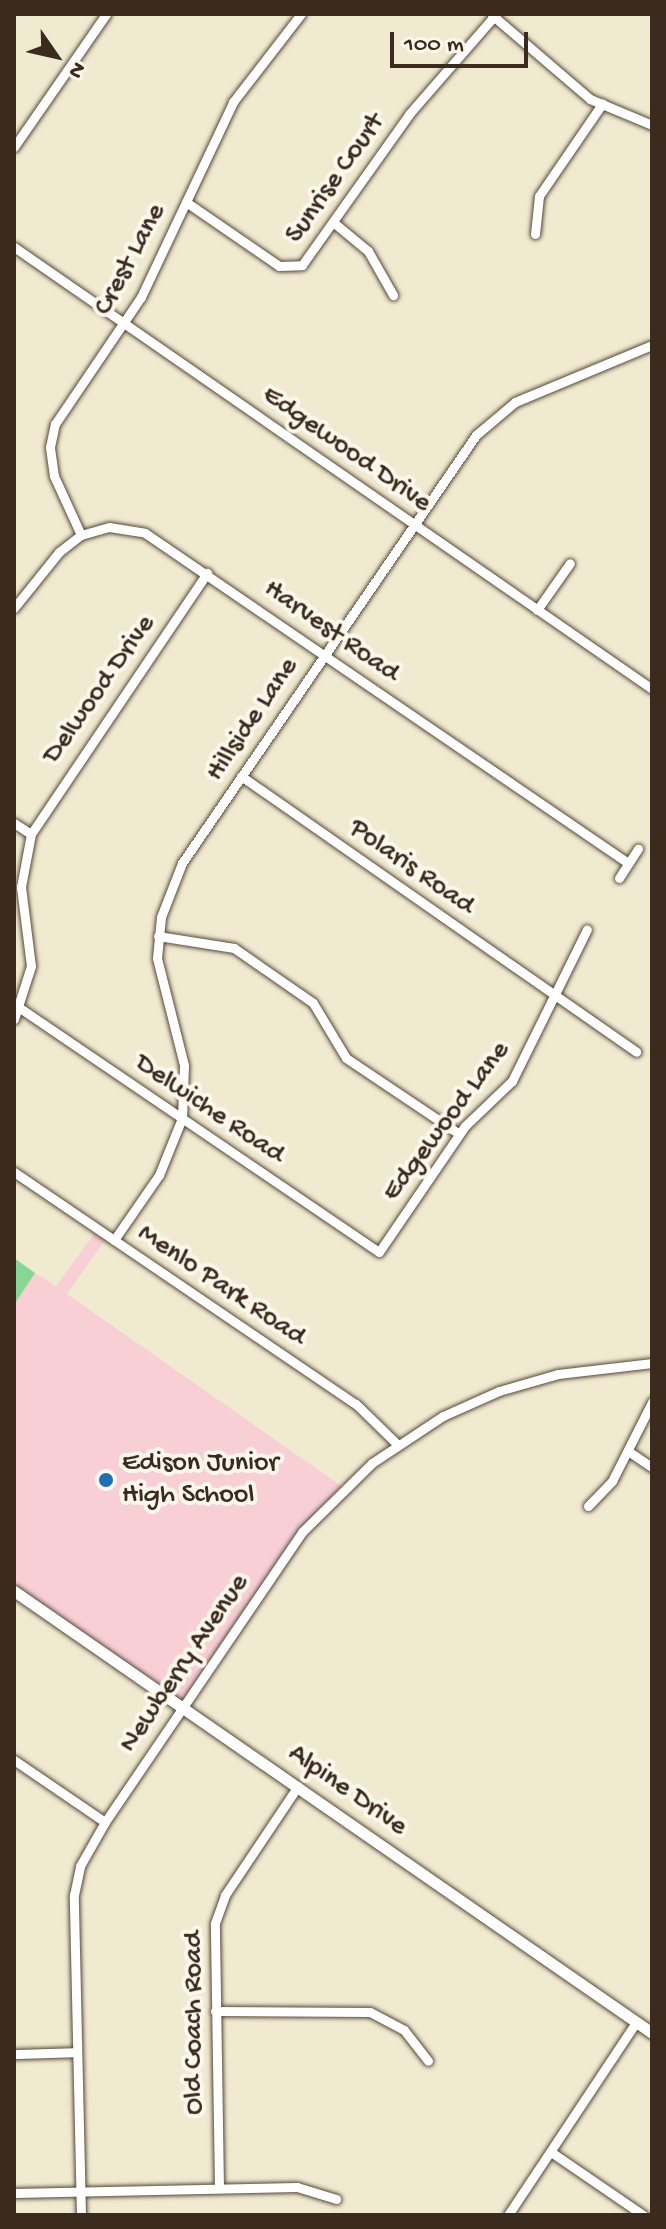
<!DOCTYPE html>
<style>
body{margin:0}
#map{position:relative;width:666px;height:2229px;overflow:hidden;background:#f0ead0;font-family:"Gochi Hand",sans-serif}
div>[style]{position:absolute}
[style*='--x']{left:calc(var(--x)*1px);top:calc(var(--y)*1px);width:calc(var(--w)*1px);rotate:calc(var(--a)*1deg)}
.built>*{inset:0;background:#f7cfd5}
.green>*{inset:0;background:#88d695}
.roads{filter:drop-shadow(0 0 2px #564739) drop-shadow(0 0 2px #564739)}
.minor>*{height:9px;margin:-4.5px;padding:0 4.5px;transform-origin:4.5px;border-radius:4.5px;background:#fff}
.tertiary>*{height:11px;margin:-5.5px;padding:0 5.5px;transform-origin:5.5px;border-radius:5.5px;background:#fff}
.dots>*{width:22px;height:22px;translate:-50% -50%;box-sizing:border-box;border:4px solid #fbf7ec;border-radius:50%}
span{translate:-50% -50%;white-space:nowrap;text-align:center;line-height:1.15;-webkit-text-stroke:8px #fbf7ec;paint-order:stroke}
.street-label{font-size:28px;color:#3b2a1e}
.poi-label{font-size:28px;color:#3b2a1e}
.left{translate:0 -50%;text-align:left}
.frame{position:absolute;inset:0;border:16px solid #3b2a1e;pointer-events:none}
.north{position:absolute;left:16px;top:16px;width:80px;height:80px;-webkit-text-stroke:6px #fbf7ec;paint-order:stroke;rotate:124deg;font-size:22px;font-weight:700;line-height:32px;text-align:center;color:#3b2a1e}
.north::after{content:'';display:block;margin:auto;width:28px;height:36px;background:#3b2a1e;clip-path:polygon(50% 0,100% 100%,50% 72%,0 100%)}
.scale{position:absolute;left:390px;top:32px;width:138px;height:36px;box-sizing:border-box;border:4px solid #3b2a1e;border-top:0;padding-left:10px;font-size:24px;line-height:28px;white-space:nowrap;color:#3b2a1e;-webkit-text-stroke:6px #fbf7ec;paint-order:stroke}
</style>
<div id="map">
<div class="built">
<i style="clip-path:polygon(98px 1229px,108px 1236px,67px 1294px,344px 1488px,322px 1510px,183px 1707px,14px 1591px,14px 1305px,35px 1273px,56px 1286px)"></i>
</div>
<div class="green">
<i style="clip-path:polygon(14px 1258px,35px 1273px,14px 1305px)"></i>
</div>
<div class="roads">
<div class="minor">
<i style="--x:492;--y:15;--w:129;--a:40.6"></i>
<i style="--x:590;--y:99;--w:67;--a:22.8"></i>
<i style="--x:14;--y:147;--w:162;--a:-55.3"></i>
<i style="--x:186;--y:202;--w:113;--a:34.5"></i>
<i style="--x:279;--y:266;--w:23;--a:-2"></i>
<i style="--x:302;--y:265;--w:186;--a:-54.6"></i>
<i style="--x:410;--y:113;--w:131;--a:-49"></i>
<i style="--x:333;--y:222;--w:45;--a:39.6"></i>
<i style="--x:368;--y:251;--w:51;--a:60.4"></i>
<i style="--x:535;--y:234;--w:38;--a:-84"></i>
<i style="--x:539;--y:196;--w:112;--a:-55.6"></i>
<i style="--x:14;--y:247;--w:776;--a:34.71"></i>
<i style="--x:81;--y:535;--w:65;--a:-114.6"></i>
<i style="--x:54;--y:476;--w:29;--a:-98"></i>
<i style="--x:50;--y:447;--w:24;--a:-78"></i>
<i style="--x:55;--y:424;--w:153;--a:-55.9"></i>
<i style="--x:141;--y:297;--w:216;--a:-64.7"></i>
<i style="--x:233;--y:102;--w:111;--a:-52.3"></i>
<i style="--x:14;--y:608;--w:72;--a:-51.2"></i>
<i style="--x:59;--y:552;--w:28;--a:-38"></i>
<i style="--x:81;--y:535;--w:29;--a:-16"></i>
<i style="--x:109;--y:527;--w:36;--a:9"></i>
<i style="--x:145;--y:533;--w:585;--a:34.34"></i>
<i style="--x:537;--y:610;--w:57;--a:-54.9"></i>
<i style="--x:241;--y:776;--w:482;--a:34.9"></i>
<i style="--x:14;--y:823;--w:20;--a:33"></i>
<i style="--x:619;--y:878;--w:35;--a:-57"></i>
<i style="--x:158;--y:936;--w:77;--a:9"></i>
<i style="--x:234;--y:948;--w:96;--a:34.8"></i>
<i style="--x:313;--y:1003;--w:64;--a:59"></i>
<i style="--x:346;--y:1058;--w:136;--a:33.9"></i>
<i style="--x:14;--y:1004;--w:441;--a:34.2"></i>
<i style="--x:379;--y:1252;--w:153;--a:-55.7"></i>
<i style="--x:465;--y:1126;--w:65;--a:-43.8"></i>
<i style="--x:512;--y:1081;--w:169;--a:-63.7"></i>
<i style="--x:14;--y:1019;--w:56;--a:-72.2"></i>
<i style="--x:31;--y:966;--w:80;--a:-97.2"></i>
<i style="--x:21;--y:887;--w:54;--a:-79.3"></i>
<i style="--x:31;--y:834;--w:315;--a:-56"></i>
<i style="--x:14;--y:1172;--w:413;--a:34.2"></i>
<i style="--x:356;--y:1404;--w:57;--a:44.3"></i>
<i style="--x:114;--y:1240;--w:79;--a:-55.3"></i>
<i style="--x:159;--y:1175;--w:61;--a:-68"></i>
<i style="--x:182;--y:1118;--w:53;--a:-87.8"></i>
<i style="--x:184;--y:1065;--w:110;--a:-104.2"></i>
<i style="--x:157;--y:958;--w:41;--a:-84.4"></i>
<i style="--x:161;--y:917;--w:58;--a:-68.7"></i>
<i style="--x:182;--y:863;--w:519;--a:-55.51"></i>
<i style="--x:476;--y:435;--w:51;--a:-40.2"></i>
<i style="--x:515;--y:402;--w:148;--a:-22.6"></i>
<i style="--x:628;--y:1451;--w:29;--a:34"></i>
<i style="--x:588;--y:1506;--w:35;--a:-46"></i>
<i style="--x:612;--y:1481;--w:89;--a:-63.1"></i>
<i style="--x:14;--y:1760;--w:110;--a:34.3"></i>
<i style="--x:215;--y:2011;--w:155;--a:0.4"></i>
<i style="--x:370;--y:2012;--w:38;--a:28"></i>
<i style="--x:404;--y:2030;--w:39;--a:52"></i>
<i style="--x:14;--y:2054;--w:63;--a:-1.8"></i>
<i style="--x:551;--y:2152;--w:112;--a:34.4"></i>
<i style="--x:219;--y:2188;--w:265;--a:-90.9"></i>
<i style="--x:215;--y:1923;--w:30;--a:-70"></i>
<i style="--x:225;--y:1895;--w:131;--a:-56.2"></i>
<i style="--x:14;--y:2193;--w:283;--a:-1.2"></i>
<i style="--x:297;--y:2187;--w:41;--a:17.1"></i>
<i style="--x:81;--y:2215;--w:320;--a:-91.3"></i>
<i style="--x:74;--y:1895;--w:30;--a:-78"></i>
<i style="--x:80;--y:1866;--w:51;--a:-60.4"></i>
<i style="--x:105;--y:1822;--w:351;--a:-55.8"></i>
<i style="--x:302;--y:1532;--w:98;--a:-44.6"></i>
<i style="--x:372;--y:1463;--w:85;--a:-33.5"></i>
<i style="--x:443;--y:1416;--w:61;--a:-24.1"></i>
<i style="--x:499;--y:1391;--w:61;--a:-16.1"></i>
<i style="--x:558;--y:1374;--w:95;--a:-6.7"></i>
<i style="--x:508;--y:2215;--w:232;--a:-56.4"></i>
</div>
<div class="tertiary">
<i style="--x:14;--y:1591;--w:776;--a:34.71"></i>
</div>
</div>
<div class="dots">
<i style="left:106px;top:1480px;background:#1f6fb2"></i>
</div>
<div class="street-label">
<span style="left:336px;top:179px;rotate:-55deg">Sunrise Court</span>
<span style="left:131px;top:260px;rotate:-62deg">Crest Lane</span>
<span style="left:346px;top:450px;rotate:35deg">Edgewood Drive</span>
<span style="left:331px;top:632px;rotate:35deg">Harvest Road</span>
<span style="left:100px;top:690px;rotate:-55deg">Delwood Drive</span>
<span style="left:253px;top:720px;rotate:-56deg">Hillside Lane</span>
<span style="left:411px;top:868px;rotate:35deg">Polaris Road</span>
<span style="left:209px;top:1110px;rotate:34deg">Delwiche Road</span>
<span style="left:447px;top:1122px;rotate:-53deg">Edgewood Lane</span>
<span style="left:221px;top:1286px;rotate:34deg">Menlo Park Road</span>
<span style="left:185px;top:1664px;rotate:-56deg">Newberry Avenue</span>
<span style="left:347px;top:1791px;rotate:35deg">Alpine Drive</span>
<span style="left:195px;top:2023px;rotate:-90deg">Old Coach Road</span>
</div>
<div class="poi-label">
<span class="left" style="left:122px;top:1480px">Edison Junior<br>High School</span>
</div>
<div class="frame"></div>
<div class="north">N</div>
<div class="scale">100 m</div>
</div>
